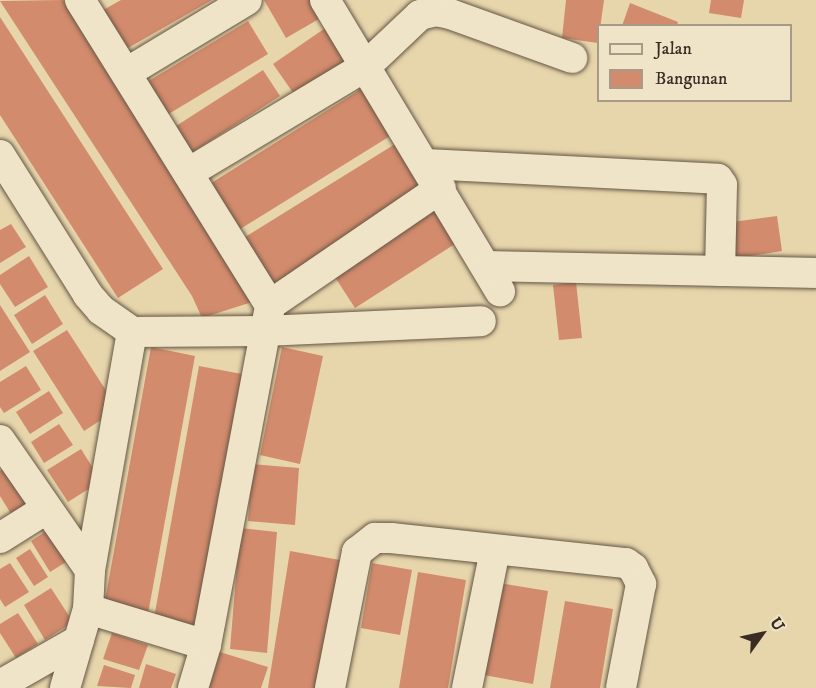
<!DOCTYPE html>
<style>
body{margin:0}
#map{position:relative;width:816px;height:688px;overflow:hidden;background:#e7d6ab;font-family:"IM FELL DW Pica",serif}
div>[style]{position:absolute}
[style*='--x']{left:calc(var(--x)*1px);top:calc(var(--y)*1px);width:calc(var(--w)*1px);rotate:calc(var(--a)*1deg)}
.building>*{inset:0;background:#d28b6c}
.roads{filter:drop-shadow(0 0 2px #655645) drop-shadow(0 0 2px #655645)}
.minor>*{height:30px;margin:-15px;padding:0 15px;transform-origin:15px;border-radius:15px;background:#efe4c8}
span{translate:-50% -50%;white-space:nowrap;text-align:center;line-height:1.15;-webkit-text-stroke:6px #efe4c8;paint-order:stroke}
.legend{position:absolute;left:597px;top:24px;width:195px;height:78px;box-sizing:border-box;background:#efe4c8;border:2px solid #a79a86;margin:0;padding:8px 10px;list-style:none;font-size:18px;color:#3a2c23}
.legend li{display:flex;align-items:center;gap:12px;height:30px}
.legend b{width:30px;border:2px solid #a79a86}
.north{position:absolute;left:732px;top:604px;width:60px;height:60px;-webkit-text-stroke:4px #efe4c8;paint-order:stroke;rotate:57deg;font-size:16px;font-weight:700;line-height:24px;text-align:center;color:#3a2c23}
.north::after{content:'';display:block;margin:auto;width:21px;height:27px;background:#3a2c23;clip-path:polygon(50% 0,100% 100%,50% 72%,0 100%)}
</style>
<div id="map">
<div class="building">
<i style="clip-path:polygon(63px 0,258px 300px,202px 318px,192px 296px,0 1px)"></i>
<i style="clip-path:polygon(121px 0,212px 0,121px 52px,98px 13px)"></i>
<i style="clip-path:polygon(264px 0,315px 0,324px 16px,286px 38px)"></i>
<i style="clip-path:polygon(566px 0,604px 0,598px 43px,562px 38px)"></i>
<i style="clip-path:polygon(711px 0,744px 0,741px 18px,709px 13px)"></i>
<i style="clip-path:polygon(630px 3px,678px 22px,677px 26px,622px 26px)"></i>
<i style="clip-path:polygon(0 17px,163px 269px,118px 298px,0 115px)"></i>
<i style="clip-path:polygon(248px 21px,268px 54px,167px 115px,147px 82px)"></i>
<i style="clip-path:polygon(334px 22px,357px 54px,296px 97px,273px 64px)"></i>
<i style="clip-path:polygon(263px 70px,280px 96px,190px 154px,173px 128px)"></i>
<i style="clip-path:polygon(366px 86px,395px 133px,237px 231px,208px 185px)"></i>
<i style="clip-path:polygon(400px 141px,430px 187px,271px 285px,242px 239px)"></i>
<i style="clip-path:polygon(434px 205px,458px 242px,355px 308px,331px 271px)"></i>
<i style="clip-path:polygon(777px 216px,782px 251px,731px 259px,725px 223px)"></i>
<i style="clip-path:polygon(11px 224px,26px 247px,0 263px,0 230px)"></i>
<i style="clip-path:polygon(29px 256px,48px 287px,15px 307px,0 284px,0 275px)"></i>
<i style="clip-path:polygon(576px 282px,582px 338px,559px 340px,553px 285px)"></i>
<i style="clip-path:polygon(45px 295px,63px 324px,32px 344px,14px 315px)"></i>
<i style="clip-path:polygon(0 305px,30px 352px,0 371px)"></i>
<i style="clip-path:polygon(67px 330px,118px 409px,84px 431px,33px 351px)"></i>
<i style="clip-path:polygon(151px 347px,195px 356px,148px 614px,104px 606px)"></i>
<i style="clip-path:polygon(282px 347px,323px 356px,300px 464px,260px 455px)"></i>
<i style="clip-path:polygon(26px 366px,41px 390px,4px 413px,0 407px,0 382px)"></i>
<i style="clip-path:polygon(199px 366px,242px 374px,196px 632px,153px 624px)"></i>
<i style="clip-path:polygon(49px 391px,63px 413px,30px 434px,16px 412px)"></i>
<i style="clip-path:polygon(59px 424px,73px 445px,44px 463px,31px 442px)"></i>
<i style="clip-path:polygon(81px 449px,101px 481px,68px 502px,47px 470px)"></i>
<i style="clip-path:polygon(252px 464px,299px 468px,295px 525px,248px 521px)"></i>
<i style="clip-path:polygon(9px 465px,34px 504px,13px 517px,0 496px,0 471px)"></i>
<i style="clip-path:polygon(51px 528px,71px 559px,50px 572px,31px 541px)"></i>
<i style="clip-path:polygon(240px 528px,277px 532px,267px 653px,230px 649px)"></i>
<i style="clip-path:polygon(30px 549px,48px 577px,34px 586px,16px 558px)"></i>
<i style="clip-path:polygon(290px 551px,340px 560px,320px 688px,268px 688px)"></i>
<i style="clip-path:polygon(10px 563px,29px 592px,5px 607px,0 599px,0 569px)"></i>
<i style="clip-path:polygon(372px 563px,412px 570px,400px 635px,361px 628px)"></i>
<i style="clip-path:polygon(418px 572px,466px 580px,448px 688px,399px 688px)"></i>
<i style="clip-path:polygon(499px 583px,548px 591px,533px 684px,484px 675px)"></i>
<i style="clip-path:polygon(51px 588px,73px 622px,45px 640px,24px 605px)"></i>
<i style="clip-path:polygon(565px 601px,613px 609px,600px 688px,550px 688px)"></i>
<i style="clip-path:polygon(18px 613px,38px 644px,16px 658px,0 633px,0 624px)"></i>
<i style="clip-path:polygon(112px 633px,148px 645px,139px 670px,103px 659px)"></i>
<i style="clip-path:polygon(220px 652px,268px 667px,261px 688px,209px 688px)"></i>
<i style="clip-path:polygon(146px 664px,176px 674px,171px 688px,139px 688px)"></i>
<i style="clip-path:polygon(104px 665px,135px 675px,131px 688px,97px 686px)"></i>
</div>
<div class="roads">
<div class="minor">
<i style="--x:80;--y:0;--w:359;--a:58.1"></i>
<i style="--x:325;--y:0;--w:340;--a:59"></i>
<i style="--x:126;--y:73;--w:141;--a:-31.1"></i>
<i style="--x:0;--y:155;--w:165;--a:57.8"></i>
<i style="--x:88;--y:295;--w:20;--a:49"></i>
<i style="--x:101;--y:310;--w:38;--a:35"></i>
<i style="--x:132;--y:332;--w:132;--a:-0.4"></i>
<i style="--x:264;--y:331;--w:217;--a:-2.6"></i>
<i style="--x:426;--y:164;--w:292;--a:2.9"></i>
<i style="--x:718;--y:179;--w:7;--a:56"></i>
<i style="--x:722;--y:185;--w:86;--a:91.3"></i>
<i style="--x:188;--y:173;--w:208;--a:-31"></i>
<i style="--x:366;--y:66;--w:74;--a:-43.4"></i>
<i style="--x:420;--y:15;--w:16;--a:-14"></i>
<i style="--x:436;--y:11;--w:14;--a:12"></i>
<i style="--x:450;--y:14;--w:130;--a:19.8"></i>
<i style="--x:487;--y:266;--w:329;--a:1.2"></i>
<i style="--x:0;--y:440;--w:158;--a:55.3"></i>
<i style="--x:0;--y:538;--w:54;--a:-32.2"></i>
<i style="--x:88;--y:609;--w:123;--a:17"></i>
<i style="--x:0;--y:685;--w:91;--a:-29.7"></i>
<i style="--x:65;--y:688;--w:82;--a:-73.8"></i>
<i style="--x:88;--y:609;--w:39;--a:-87"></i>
<i style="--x:90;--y:570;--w:242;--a:-80"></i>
<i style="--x:193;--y:688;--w:45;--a:-73.2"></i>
<i style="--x:206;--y:645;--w:346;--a:-79.3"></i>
<i style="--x:270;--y:305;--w:207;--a:-34.4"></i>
<i style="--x:330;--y:688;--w:139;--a:-78.8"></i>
<i style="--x:357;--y:552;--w:23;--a:-38"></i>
<i style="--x:375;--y:538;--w:16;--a:0"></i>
<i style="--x:391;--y:538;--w:236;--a:6.1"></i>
<i style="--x:626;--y:563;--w:9;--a:36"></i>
<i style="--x:633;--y:568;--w:18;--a:63"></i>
<i style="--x:641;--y:584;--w:106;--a:100.9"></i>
<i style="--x:467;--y:688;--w:141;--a:-78.5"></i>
</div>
</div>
<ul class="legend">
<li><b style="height:8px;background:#efe4c8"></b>Jalan</li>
<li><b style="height:16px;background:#d28b6c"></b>Bangunan</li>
</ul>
<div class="north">U</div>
</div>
